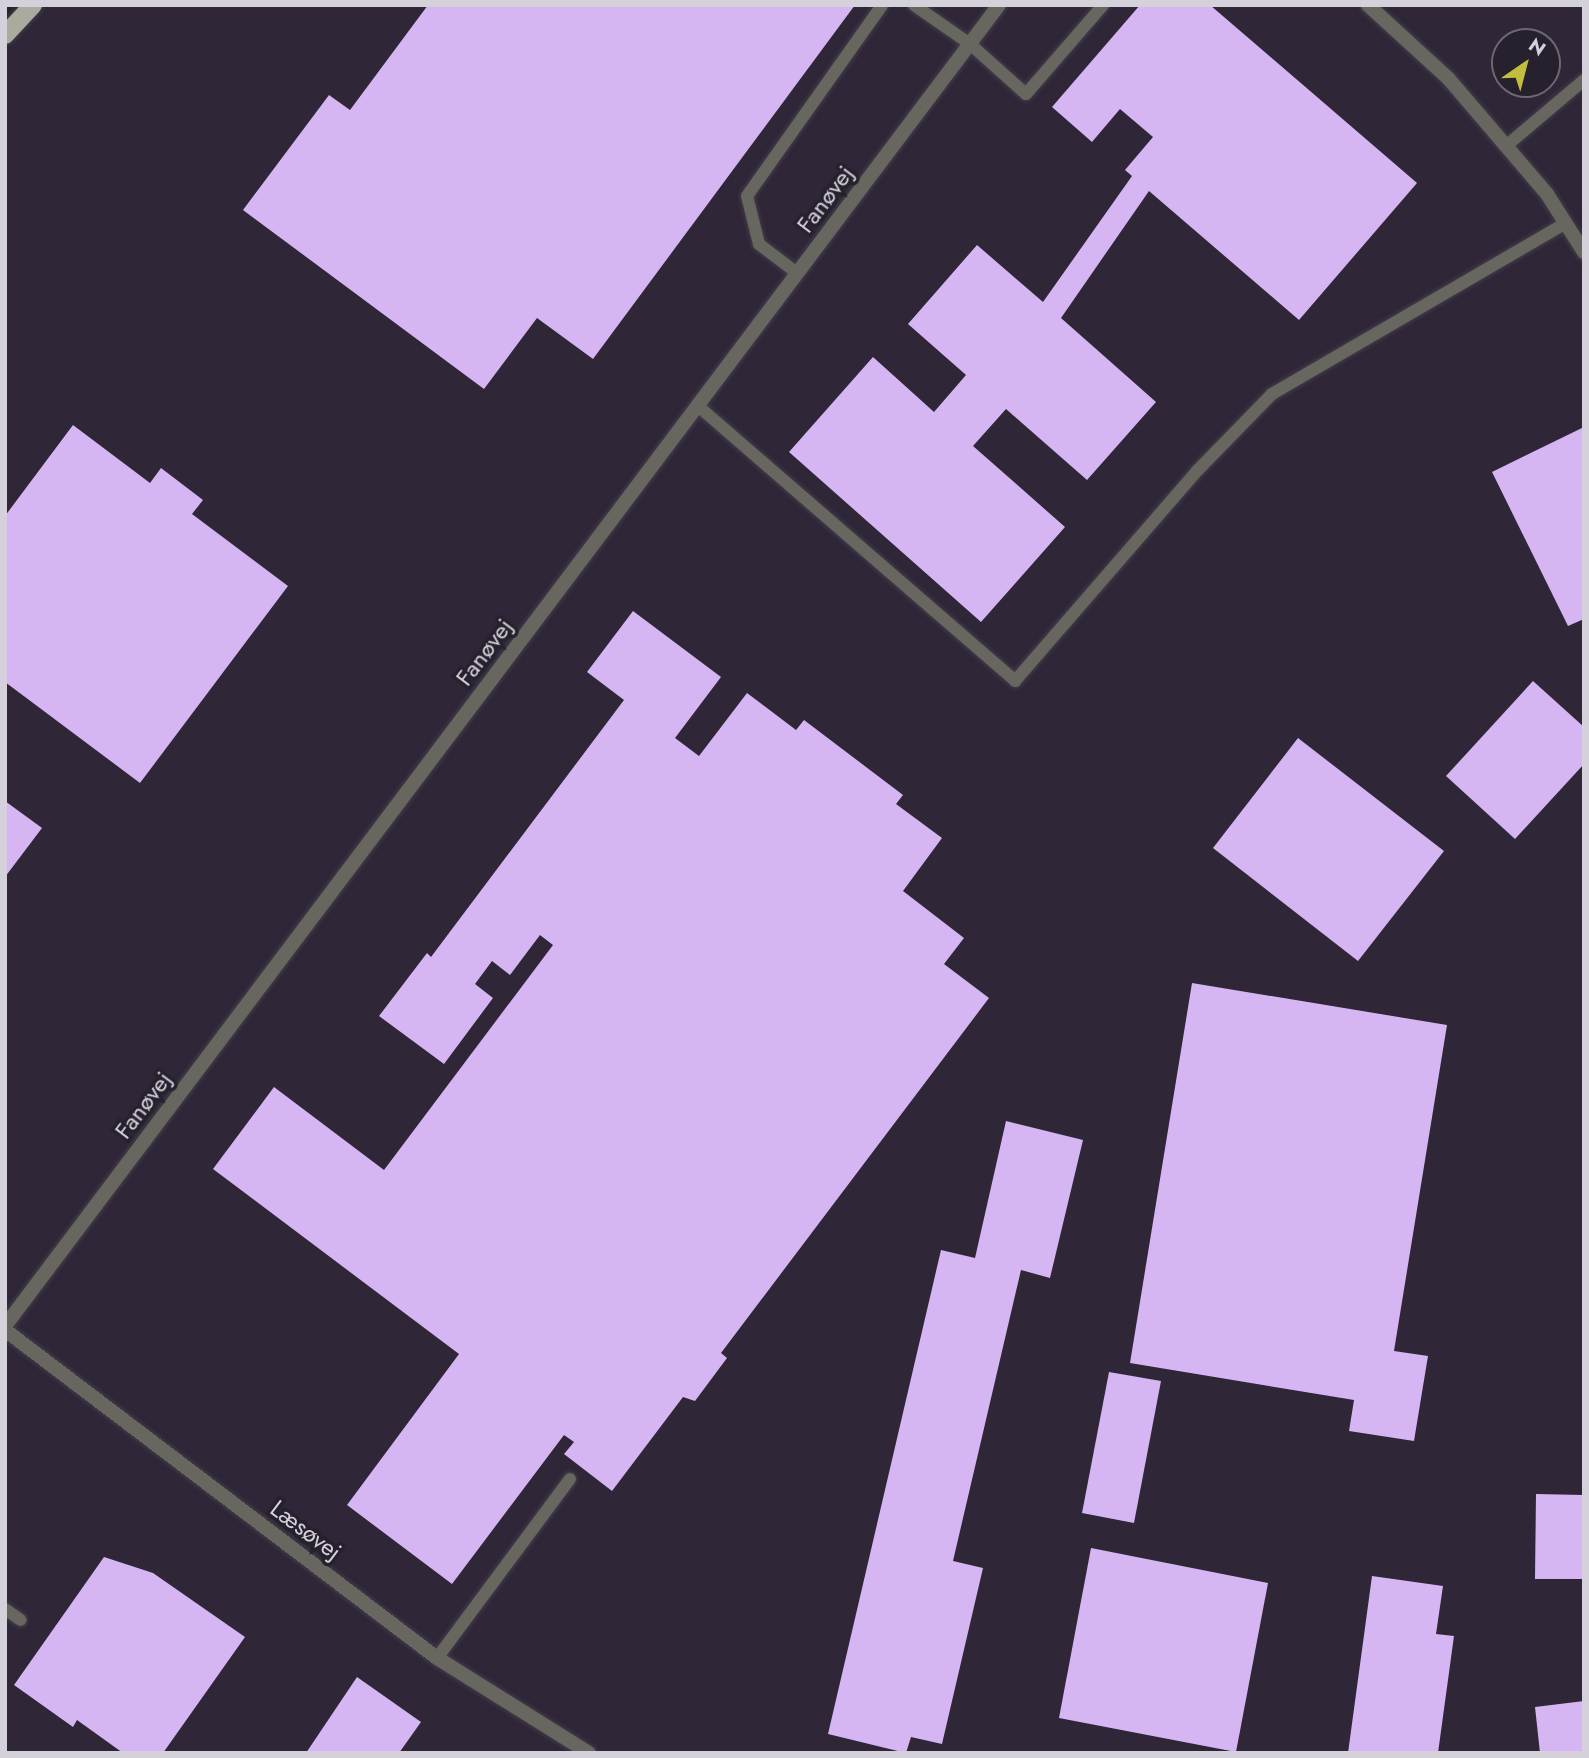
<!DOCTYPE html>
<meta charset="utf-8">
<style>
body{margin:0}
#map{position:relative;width:1589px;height:1758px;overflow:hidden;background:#27212d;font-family:Jost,sans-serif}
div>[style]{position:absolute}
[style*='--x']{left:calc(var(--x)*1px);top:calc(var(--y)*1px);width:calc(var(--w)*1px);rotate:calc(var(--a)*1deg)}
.built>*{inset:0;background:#2f2638}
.building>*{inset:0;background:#d5b6f3}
.roads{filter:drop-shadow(0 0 2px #433d49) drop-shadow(0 0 2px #433d49)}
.service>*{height:12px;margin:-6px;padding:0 6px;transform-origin:6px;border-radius:6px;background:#676760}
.minor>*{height:14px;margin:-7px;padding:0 7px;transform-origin:7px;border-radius:7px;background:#676760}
.primary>*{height:18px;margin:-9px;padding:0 9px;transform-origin:9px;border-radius:9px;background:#abab9d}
span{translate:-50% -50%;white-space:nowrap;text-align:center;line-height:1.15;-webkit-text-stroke:7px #27212d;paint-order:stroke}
.street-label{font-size:24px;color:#d5d1da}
.frame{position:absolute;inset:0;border:7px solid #d5d1da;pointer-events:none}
.north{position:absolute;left:1491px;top:28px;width:70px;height:70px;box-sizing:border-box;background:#27212d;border:2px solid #6d6772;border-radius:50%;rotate:35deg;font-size:19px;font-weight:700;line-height:28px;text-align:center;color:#d5d1da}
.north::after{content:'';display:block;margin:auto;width:24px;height:32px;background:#c2bd3f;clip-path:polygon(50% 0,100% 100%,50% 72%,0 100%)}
</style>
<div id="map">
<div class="built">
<i style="clip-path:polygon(evenodd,36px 5px,1584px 5px,1584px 1753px,5px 1753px,5px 47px,36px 5px,1505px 42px,1547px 42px,1547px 84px,1505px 84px,1505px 42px)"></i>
</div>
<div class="building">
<i style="clip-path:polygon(428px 5px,855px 5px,593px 359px,537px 318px,484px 389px,243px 210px,329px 95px,350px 110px)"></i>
<i style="clip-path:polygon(1140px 5px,1210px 5px,1417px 183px,1299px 320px,1149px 191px,1061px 318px,1156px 402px,1087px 480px,1006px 409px,973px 446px,1065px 527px,981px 622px,789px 452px,873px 357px,934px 412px,966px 375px,908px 324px,977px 245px,1043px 302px,1132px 176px,1125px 170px,1153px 137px,1120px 109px,1092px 142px,1052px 107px)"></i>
<i style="clip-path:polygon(73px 425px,150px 483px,161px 468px,203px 500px,192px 514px,288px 586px,140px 783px,5px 682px,5px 516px)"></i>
<i style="clip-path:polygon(1584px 427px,1584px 619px,1568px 626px,1492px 472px)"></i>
<i style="clip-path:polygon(633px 611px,721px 677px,675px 738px,699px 756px,747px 693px,796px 730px,804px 720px,903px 795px,896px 804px,942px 838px,903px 891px,964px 938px,944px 964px,989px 998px,721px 1353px,727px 1358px,695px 1401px,683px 1397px,612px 1491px,564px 1454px,574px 1442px,564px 1435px,452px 1584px,347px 1505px,459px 1354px,213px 1169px,274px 1087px,384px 1170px,553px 945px,540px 935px,510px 975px,492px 961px,475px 984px,493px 998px,444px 1064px,379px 1016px,427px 953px,431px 957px,624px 700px,587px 672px)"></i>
<i style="clip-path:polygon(1533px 681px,1584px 727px,1584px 764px,1515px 839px,1446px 776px)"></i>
<i style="clip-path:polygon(1298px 738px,1444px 851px,1358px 961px,1213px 848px)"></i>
<i style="clip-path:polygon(5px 801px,42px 828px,5px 877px)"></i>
<i style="clip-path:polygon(1192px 983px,1447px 1025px,1394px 1351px,1428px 1356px,1414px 1441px,1349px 1431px,1354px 1400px,1130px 1363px)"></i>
<i style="clip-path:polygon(1006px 1121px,1083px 1140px,1050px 1278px,1021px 1270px,953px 1561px,983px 1568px,942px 1744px,911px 1737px,906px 1753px,828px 1734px,941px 1250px,975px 1258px)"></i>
<i style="clip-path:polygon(1109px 1372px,1161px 1381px,1134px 1523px,1082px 1513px)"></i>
<i style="clip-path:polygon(1536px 1494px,1584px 1495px,1584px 1579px,1535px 1579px)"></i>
<i style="clip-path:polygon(1091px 1548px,1268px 1583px,1236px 1752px,1059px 1718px)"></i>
<i style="clip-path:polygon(104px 1557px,153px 1573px,245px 1637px,163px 1753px,123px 1753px,77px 1720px,73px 1727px,14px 1685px)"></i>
<i style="clip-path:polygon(1372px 1576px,1443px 1586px,1436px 1634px,1454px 1636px,1438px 1753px,1348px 1753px)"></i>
<i style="clip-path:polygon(357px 1677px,421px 1722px,399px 1753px,306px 1753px)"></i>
<i style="clip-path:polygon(1584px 1701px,1584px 1753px,1540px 1753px,1535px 1707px)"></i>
</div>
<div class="roads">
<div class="service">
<i style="--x:914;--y:5;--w:68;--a:34.9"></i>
<i style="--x:970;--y:44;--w:75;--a:41.8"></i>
<i style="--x:1026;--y:94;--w:118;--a:-49.1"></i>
<i style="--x:1506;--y:146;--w:102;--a:-40.2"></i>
<i style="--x:797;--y:273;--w:48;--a:-142.7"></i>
<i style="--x:759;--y:244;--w:49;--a:-104"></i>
<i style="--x:747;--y:196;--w:234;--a:-54.7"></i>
<i style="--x:698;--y:406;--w:420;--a:40.9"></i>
<i style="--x:1015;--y:681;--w:279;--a:-49.1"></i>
<i style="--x:1198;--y:470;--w:106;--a:-45.8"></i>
<i style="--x:1272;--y:394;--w:340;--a:-30.2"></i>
<i style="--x:5;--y:1609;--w:19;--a:35"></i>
<i style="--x:437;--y:1658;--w:223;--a:-53.4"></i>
</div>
<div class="minor">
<i style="--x:1368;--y:5;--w:108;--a:42.4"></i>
<i style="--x:1448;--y:78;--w:153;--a:49.5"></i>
<i style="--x:1547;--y:194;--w:69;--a:57.5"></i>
<i style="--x:5;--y:1326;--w:1653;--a:-53.04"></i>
<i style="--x:5;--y:1330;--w:542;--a:37.21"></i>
<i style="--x:437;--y:1658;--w:179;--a:32"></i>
</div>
<div class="primary">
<i style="--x:5;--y:35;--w:41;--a:-47"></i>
</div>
</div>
<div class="street-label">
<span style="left:825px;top:199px;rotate:-53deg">Fanøvej</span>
<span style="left:484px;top:652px;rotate:-53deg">Fanøvej</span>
<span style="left:143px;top:1105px;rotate:-53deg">Fanøvej</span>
<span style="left:306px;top:1530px;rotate:37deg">Læsøvej</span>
</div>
<div class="frame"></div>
<div class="north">N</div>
</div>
